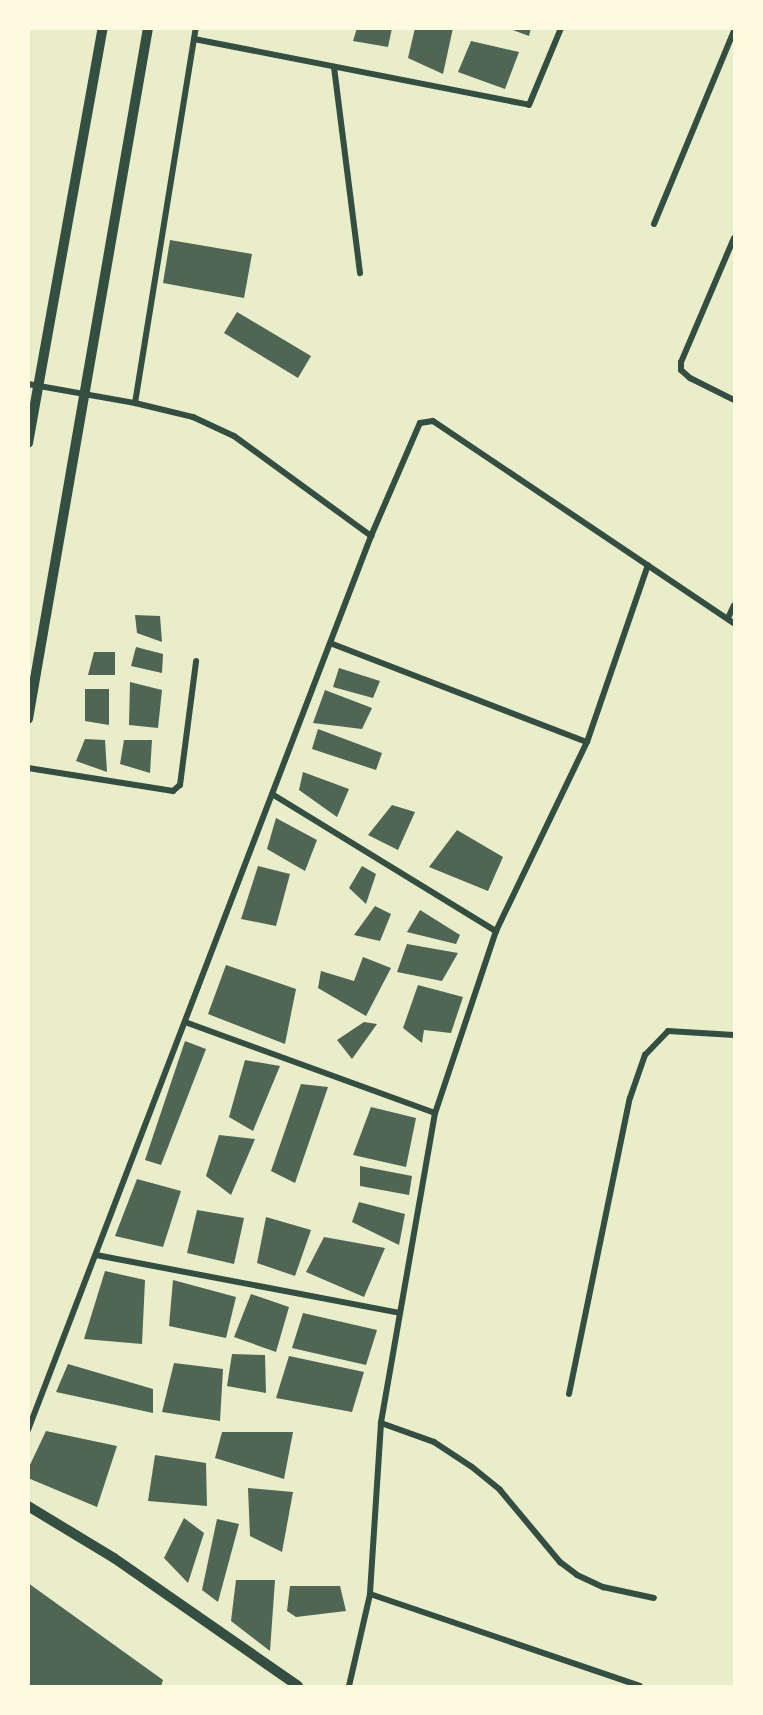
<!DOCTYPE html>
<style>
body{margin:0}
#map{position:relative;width:763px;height:1715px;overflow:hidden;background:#e9edc9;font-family:Rubik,sans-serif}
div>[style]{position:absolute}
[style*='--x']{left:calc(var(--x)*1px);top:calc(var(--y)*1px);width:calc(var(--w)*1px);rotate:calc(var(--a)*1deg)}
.building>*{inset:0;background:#4f6655}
.minor>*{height:6px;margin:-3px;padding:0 3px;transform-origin:3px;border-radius:3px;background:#344e41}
.tertiary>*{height:10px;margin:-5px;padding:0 5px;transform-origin:5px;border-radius:5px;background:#344e41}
span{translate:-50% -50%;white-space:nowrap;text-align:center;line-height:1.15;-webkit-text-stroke:5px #fefae0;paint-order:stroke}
.frame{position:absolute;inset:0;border:30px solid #fefae0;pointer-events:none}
</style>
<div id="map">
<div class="building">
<i style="clip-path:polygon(357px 28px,392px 28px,388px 47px,353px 41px)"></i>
<i style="clip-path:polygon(415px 28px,453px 28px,443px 74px,408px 58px)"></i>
<i style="clip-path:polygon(507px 28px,531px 28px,529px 36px)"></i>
<i style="clip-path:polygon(471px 41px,519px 52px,505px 89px,458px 72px)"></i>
<i style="clip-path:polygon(170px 240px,252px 254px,244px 298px,163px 283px)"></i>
<i style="clip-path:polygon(237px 312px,311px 356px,298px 378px,224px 333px)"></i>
<i style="clip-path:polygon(135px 615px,160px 616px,162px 642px,137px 633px)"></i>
<i style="clip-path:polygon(136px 647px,163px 654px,162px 673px,131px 666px)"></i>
<i style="clip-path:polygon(94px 652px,115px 652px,115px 675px,88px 675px)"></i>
<i style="clip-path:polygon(339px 668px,380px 681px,373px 698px,333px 687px)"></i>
<i style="clip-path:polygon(130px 682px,162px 690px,158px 728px,129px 725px)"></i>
<i style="clip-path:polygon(85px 689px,109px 689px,109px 725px,85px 721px)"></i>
<i style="clip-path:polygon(325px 690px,372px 708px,362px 729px,313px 723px)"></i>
<i style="clip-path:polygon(318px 729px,382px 753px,376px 770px,312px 749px)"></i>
<i style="clip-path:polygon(85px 739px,105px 740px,107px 772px,76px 761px)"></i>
<i style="clip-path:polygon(124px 740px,152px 740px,150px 773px,120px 764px)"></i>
<i style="clip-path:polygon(303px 772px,349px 789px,337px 817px,299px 790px)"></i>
<i style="clip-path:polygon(392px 805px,415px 812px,398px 850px,368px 835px)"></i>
<i style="clip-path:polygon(276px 818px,317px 840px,305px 871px,267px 849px)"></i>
<i style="clip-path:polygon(457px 830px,503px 857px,488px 891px,429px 867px)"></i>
<i style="clip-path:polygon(258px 866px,290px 874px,276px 926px,241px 919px)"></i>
<i style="clip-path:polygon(362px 866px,376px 874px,366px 904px,349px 888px)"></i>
<i style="clip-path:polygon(375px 906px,391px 914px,380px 941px,354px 935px)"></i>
<i style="clip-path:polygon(420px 910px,460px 935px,456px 944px,407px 932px)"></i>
<i style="clip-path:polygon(407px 944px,458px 953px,442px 981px,397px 972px)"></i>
<i style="clip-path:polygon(363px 957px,391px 968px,366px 1016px,318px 988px,321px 971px,354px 981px)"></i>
<i style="clip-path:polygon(226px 965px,296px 989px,285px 1044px,208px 1014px)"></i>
<i style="clip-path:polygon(418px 985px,463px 997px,451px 1033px,424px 1030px,422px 1043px,403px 1028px)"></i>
<i style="clip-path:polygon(364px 1022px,377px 1024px,352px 1059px,337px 1040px)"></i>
<i style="clip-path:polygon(185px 1041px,206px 1049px,161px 1165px,145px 1160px)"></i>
<i style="clip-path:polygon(245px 1060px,280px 1066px,253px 1131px,229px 1117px)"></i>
<i style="clip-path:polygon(301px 1084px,328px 1087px,295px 1183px,271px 1171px)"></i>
<i style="clip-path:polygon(371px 1107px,416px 1118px,406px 1167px,353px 1155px)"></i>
<i style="clip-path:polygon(219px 1135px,255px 1139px,231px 1195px,206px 1176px)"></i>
<i style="clip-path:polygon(360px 1166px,412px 1176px,409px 1195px,360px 1186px)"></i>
<i style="clip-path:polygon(137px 1179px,181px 1191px,163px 1247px,115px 1236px)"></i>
<i style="clip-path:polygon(359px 1202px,405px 1214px,399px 1245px,352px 1222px)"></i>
<i style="clip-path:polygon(197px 1210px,244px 1218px,234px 1264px,187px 1253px)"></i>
<i style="clip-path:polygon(266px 1217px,311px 1230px,295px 1276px,257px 1263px)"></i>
<i style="clip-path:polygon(324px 1237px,385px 1248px,364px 1297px,306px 1272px)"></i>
<i style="clip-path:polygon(105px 1271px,145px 1280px,142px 1344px,84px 1339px)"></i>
<i style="clip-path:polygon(173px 1280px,236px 1297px,226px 1338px,169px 1326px)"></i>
<i style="clip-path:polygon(251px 1294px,289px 1307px,276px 1352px,234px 1337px)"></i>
<i style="clip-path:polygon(303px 1313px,377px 1330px,366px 1365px,292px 1348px)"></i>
<i style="clip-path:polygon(232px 1354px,265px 1355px,266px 1393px,227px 1386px)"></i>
<i style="clip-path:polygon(289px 1356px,364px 1372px,352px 1412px,276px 1398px)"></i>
<i style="clip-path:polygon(174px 1363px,223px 1369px,220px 1421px,162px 1412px)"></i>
<i style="clip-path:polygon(68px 1364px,153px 1389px,153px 1413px,56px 1392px)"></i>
<i style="clip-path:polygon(46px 1431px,117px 1446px,97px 1507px,28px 1478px,28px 1469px)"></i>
<i style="clip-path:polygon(222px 1432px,293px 1432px,284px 1479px,215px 1458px)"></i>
<i style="clip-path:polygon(155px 1455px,206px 1463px,207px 1506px,148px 1501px)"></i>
<i style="clip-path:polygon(248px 1488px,293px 1492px,282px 1552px,250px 1536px)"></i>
<i style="clip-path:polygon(184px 1518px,204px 1533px,188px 1583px,164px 1558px)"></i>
<i style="clip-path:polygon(217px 1519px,239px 1524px,218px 1602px,202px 1590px)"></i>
<i style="clip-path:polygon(236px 1580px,275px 1580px,270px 1651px,231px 1621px)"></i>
<i style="clip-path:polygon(28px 1583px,163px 1680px,161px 1686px,28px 1686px)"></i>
<i style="clip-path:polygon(290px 1586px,340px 1586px,346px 1611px,296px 1617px,287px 1611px)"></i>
</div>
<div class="minor">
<i style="--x:194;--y:39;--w:341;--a:11.1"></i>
<i style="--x:529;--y:105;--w:83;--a:-67.4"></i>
<i style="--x:334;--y:67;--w:208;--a:82.8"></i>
<i style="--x:654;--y:224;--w:209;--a:-67.5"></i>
<i style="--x:734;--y:238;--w:135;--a:113.1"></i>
<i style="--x:681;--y:362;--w:8;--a:90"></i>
<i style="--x:681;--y:370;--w:12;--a:42"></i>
<i style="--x:690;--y:378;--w:49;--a:26.6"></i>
<i style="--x:28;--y:384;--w:109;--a:10.1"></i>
<i style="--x:135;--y:403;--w:380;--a:-80.8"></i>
<i style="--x:135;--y:403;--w:60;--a:13.6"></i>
<i style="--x:193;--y:417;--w:45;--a:24.9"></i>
<i style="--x:234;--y:436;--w:170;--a:36.1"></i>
<i style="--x:728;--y:618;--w:14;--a:-65"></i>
<i style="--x:330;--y:643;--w:275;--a:21.1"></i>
<i style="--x:587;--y:742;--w:187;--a:-71"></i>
<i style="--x:28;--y:768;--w:147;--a:9"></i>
<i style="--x:173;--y:791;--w:9;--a:-41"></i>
<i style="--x:180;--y:785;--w:125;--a:-82.6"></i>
<i style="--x:272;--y:794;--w:263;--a:31.5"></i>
<i style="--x:496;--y:931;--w:192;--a:108.5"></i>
<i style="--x:435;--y:1113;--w:315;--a:99.9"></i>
<i style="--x:381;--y:1423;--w:171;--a:93.7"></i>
<i style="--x:496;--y:931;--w:210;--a:-64.3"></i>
<i style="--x:185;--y:1022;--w:266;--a:20"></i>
<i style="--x:96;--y:1255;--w:309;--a:10.8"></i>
<i style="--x:569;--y:1394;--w:302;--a:-78.4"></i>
<i style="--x:630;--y:1098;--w:46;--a:-70.8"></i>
<i style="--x:645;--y:1055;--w:33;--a:-46"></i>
<i style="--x:668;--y:1031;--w:66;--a:3.5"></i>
<i style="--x:381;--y:1423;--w:56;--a:19.7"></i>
<i style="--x:434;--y:1442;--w:45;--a:33.3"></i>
<i style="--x:472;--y:1467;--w:36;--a:39"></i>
<i style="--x:500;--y:1490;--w:94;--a:50.2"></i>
<i style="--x:560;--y:1562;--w:21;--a:37"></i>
<i style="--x:577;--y:1575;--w:29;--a:25"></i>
<i style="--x:603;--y:1587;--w:52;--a:12.2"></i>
<i style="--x:28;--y:1430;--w:958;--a:-69.01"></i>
<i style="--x:371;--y:536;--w:123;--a:-66.6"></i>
<i style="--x:420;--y:423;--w:13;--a:-9"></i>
<i style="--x:433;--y:421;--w:362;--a:33.9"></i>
<i style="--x:349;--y:1686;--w:94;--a:-77.1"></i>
<i style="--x:370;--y:1594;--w:285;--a:18.8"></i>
</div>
<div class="tertiary">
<i style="--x:28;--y:443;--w:422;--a:-79.8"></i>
<i style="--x:28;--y:719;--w:701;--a:-80.15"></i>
<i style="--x:28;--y:1506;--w:100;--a:31.2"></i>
<i style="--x:114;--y:1558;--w:224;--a:34.8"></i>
</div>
<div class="frame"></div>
</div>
